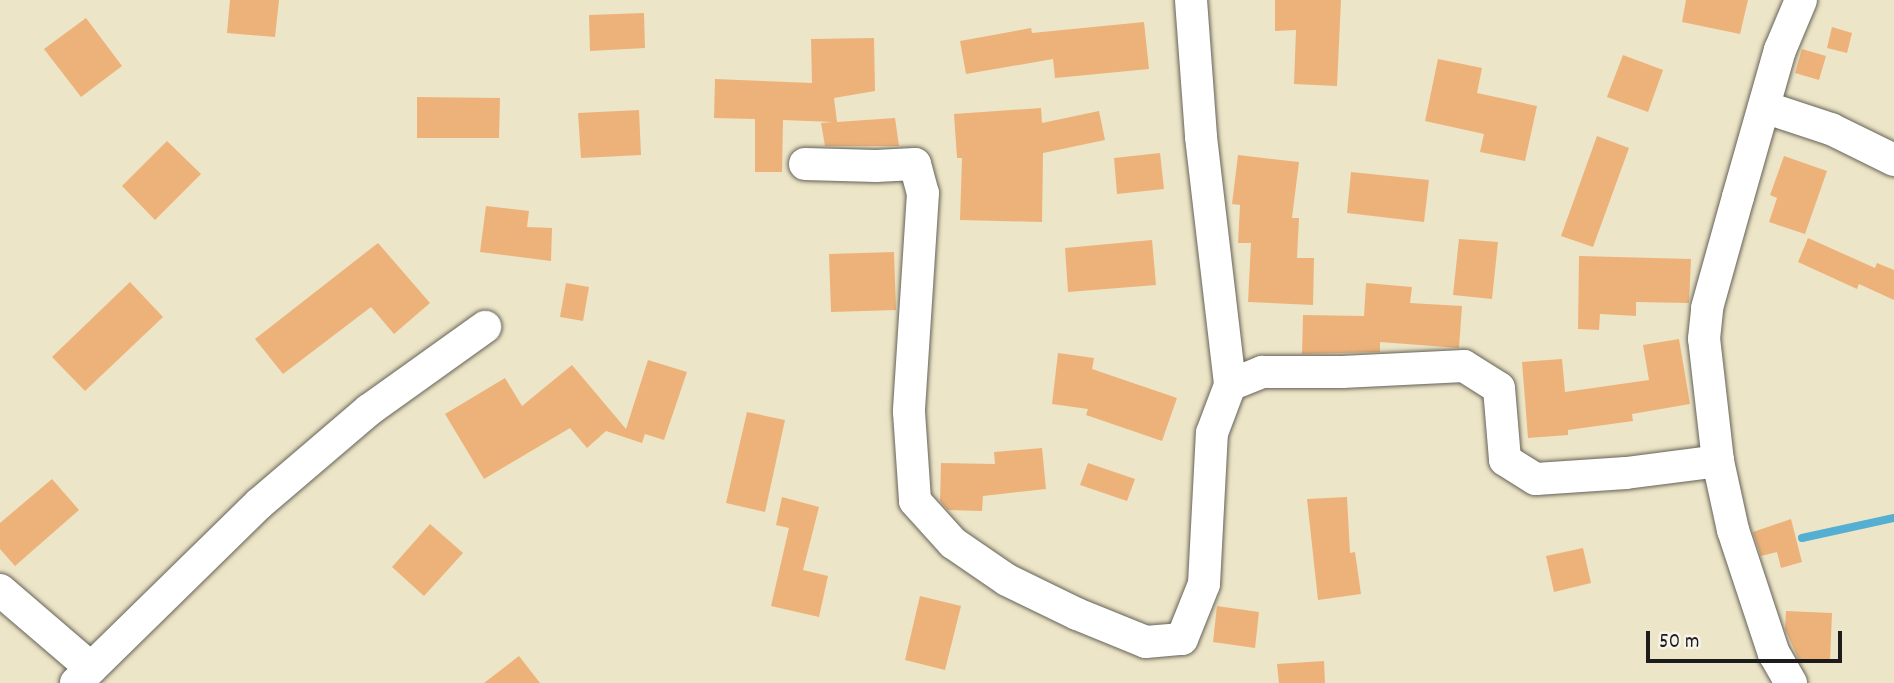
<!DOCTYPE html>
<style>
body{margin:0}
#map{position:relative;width:1894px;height:683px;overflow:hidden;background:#ede5c7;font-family:Dekko,sans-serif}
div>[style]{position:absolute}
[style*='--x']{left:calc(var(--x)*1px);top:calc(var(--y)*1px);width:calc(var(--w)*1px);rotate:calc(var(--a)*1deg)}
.stream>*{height:8px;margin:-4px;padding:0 4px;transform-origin:4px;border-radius:4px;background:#54afd2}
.building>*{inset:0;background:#edb27a}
.roads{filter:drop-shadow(0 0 2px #656258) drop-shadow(0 0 2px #656258)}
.minor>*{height:32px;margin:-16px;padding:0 16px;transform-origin:16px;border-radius:16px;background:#fff}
span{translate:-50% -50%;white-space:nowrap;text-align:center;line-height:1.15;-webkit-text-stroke:5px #f7f3e8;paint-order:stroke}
.scale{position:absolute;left:1646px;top:631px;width:196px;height:32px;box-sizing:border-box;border:4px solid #1c1c1c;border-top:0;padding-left:9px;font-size:21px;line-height:24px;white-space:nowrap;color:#1c1c1c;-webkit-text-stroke:5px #f7f3e8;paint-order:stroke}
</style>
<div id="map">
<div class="stream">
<i style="--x:1802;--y:538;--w:94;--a:-12.3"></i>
</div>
<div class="building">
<i style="clip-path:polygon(230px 0,279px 0,275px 37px,227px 33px)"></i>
<i style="clip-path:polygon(1275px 0,1341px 0,1337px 86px,1294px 84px,1296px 30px,1275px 31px)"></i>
<i style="clip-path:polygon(1686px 0,1748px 0,1740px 34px,1682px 22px)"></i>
<i style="clip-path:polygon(644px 13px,645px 48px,590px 51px,589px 15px)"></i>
<i style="clip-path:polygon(86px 18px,122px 66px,81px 97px,44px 49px)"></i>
<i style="clip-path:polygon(1144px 22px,1149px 69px,1055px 78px,1053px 59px,966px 74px,960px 41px,1031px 28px,1032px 33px)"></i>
<i style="clip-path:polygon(1832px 27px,1852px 33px,1847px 53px,1827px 48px)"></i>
<i style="clip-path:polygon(874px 38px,875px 91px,834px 98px,837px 122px,895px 118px,899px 146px,825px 146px,821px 123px,833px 122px,783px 120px,782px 172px,755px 172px,755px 119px,714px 118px,715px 79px,812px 83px,811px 39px)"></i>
<i style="clip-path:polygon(1802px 49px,1826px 56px,1819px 80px,1795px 73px)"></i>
<i style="clip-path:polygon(1623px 55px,1663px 70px,1648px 112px,1607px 97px)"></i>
<i style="clip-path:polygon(1438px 59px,1482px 68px,1477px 93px,1537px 106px,1525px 161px,1480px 152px,1484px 134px,1425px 121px)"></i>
<i style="clip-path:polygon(417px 97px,500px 98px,499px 138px,417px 138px)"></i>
<i style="clip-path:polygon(1041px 108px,1042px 123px,1099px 111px,1105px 140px,1043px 153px,1042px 222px,960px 220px,962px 158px,957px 158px,954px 114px)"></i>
<i style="clip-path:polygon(639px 110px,641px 155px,581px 158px,578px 113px)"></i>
<i style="clip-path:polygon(1597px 136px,1629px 148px,1593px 247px,1561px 236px)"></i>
<i style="clip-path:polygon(167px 141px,201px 174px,155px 220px,122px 186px)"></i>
<i style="clip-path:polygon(1160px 153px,1164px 189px,1117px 194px,1114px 158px)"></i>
<i style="clip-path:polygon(1238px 155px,1299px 162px,1292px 218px,1299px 218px,1297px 258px,1314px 258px,1313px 305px,1248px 302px,1251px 243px,1238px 243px,1240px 205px,1232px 204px)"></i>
<i style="clip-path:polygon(1784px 156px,1827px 171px,1805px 234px,1769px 222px,1777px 198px,1770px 195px)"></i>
<i style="clip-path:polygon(1351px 172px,1429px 180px,1424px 222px,1347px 213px)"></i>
<i style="clip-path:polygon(486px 206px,529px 211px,527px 227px,552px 228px,551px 261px,480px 252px)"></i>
<i style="clip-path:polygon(1808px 238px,1875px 268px,1877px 263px,1894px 270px,1894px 300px,1859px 284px,1857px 289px,1798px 262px)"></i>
<i style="clip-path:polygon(1459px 239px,1498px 242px,1492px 299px,1453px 295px)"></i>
<i style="clip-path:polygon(1152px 240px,1156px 285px,1068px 292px,1065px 248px)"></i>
<i style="clip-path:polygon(378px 243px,430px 303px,394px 334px,371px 307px,283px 374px,255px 339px)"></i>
<i style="clip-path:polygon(894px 252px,896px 310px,831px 312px,829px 254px)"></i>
<i style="clip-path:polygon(1579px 256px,1691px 259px,1689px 303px,1636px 302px,1636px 316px,1600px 314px,1599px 330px,1578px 329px)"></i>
<i style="clip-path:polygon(130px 282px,163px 317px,85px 391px,52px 357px)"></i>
<i style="clip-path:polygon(566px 283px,589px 287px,583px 321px,560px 317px)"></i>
<i style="clip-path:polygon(1366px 283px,1412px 287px,1410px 303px,1462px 306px,1459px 348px,1380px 342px,1380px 352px,1302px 354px,1303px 315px,1364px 316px)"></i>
<i style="clip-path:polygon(1679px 339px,1690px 404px,1632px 414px,1633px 421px,1568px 430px,1568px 435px,1528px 438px,1522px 362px,1562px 359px,1565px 392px,1649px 380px,1643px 345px)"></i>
<i style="clip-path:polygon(1058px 353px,1094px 358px,1092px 369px,1177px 398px,1162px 441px,1086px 415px,1088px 409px,1052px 404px)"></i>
<i style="clip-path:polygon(648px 360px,687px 372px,664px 440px,645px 434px,642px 443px,606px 431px,587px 448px,570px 428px,484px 479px,445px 414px,505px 378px,522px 406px,572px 365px,626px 429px)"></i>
<i style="clip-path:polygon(747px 412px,785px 420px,765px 512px,726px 503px)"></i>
<i style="clip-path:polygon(1042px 448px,1046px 489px,983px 496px,982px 511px,948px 510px,940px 501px,941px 463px,995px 464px,994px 452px)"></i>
<i style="clip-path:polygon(1088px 463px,1135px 479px,1127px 501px,1080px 485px)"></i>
<i style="clip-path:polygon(52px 479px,79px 510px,15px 566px,0 549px,0 523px)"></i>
<i style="clip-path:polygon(782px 497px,819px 507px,803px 570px,828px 576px,819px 617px,771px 606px,789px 528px,776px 525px)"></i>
<i style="clip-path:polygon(1347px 497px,1350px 553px,1355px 552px,1361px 594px,1318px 600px,1307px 499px)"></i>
<i style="clip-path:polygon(1791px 519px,1802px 562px,1781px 568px,1777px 552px,1761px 556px,1753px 532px)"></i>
<i style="clip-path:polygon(430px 524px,463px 553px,424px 596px,392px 567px)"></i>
<i style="clip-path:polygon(1583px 548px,1591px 583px,1554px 592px,1546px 556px)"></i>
<i style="clip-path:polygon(920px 596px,961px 606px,945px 670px,905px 660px)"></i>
<i style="clip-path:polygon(1217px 606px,1259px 612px,1255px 648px,1213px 642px)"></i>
<i style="clip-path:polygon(1786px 611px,1832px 613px,1830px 661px,1799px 660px,1785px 629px)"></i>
<i style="clip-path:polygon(519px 656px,540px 683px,484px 683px)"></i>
<i style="clip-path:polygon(1324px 661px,1325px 683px,1279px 683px,1277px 664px)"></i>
</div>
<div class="roads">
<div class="minor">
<i style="--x:1191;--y:0;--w:137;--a:85.8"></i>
<i style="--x:1201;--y:137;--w:250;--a:83.3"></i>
<i style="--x:1764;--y:107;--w:71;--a:18.2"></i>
<i style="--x:1831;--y:129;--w:70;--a:26.2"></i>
<i style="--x:805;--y:164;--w:71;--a:1.6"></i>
<i style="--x:876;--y:166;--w:39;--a:-3"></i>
<i style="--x:915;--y:164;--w:30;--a:75"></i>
<i style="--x:923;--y:193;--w:219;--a:93.7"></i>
<i style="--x:909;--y:412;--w:89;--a:86.1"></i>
<i style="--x:915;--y:501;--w:57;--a:47.9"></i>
<i style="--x:953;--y:543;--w:65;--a:34.4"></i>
<i style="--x:1007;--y:580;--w:78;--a:25.9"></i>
<i style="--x:1077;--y:614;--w:74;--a:22.1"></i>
<i style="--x:1146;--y:642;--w:36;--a:-5"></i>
<i style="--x:1182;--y:639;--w:59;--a:-68.2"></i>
<i style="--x:1204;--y:584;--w:151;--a:-87"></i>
<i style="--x:1212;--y:433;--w:51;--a:-69.4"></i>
<i style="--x:1230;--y:385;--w:35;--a:-22"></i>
<i style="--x:1262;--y:372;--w:80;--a:0"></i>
<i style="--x:1342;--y:372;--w:122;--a:-2.8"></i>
<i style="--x:1464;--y:366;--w:41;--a:32.2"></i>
<i style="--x:1499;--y:388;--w:72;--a:85.2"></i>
<i style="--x:1505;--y:460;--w:36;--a:32"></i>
<i style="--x:1536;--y:479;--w:90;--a:-3.8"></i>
<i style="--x:1626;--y:473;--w:93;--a:-7.4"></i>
<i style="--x:0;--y:590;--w:120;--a:40.6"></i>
<i style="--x:76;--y:683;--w:257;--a:-44.4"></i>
<i style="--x:260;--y:503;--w:143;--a:-40.5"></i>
<i style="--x:369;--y:410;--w:143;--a:-35.6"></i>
<i style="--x:1791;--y:683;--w:34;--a:-120"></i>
<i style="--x:1774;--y:654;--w:131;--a:-108.3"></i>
<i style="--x:1733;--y:530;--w:71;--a:-102.3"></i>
<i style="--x:1718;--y:461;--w:123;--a:-96.5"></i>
<i style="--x:1704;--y:339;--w:31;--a:-84"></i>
<i style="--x:1707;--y:308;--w:115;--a:-74.4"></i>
<i style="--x:1738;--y:197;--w:153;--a:-74.1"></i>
<i style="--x:1780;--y:50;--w:54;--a:-67.2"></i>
</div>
</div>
<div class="scale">50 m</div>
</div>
